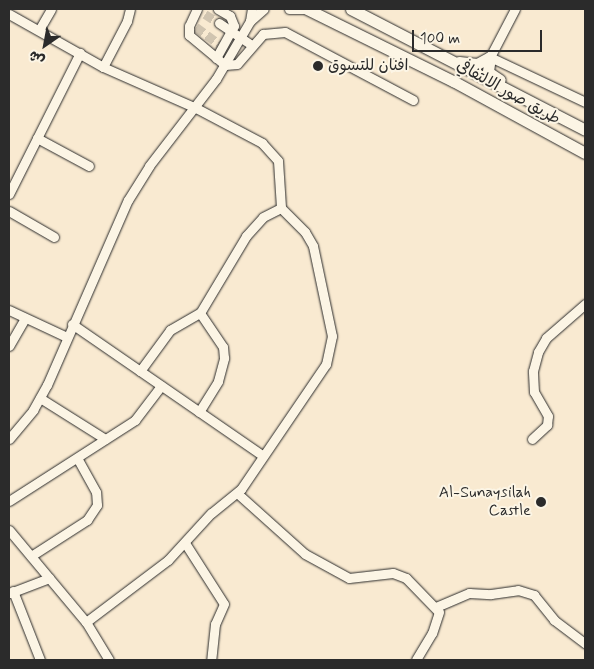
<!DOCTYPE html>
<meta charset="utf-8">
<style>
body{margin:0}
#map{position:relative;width:594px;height:669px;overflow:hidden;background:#f9ead1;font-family:Mynerve,"Playpen Sans Arabic",sans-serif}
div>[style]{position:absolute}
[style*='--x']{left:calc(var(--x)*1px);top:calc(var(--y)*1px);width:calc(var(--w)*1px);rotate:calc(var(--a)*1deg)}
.minor-tunnel>*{height:9px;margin-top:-4.5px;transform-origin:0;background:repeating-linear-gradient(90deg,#d0c4b0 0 9px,transparent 0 13.5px)}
.roads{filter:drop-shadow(0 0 1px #2b2b2b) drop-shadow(0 0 1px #2b2b2b)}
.minor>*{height:9px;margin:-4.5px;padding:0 4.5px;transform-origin:4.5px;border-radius:4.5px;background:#fcf5e5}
.major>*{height:11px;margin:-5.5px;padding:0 5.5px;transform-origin:5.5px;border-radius:5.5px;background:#fcf5e5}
.dots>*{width:14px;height:14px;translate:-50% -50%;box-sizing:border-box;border:2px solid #fcf5e5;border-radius:50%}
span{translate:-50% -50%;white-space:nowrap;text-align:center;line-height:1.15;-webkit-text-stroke:4px #fcf5e5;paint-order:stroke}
.poi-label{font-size:16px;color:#2b2b2b}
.left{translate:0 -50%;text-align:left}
.right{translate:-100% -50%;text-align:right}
.street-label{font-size:16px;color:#2b2b2b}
.frame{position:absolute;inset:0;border:10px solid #2b2b2b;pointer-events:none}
.north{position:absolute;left:20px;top:20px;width:50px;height:50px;-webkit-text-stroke:4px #fcf5e5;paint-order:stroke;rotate:213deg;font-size:14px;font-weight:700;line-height:20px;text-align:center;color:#2b2b2b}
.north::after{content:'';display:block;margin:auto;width:18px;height:22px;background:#2b2b2b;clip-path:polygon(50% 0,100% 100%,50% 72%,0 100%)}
.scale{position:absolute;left:412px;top:30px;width:130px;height:22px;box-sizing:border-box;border:2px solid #2b2b2b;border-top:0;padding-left:6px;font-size:15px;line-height:18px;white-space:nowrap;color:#2b2b2b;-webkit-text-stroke:4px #fcf5e5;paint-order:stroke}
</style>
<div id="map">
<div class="minor-tunnel">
<i style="--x:205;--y:14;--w:17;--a:33"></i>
<i style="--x:196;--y:27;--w:32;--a:36"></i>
</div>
<div class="roads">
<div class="minor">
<i style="--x:197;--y:9;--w:19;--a:115"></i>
<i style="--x:189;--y:26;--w:9;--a:90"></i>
<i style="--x:189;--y:35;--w:47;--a:39.8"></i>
<i style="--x:225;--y:65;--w:12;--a:-5"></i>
<i style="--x:237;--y:64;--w:40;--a:-49"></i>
<i style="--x:263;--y:34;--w:22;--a:-5"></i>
<i style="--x:285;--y:32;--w:145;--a:28"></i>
<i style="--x:289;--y:9;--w:19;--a:0"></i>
<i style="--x:515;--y:9;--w:54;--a:117.5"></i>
<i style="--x:490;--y:57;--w:105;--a:25.3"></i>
<i style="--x:9;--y:14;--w:108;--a:29.4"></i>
<i style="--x:103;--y:67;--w:102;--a:23.8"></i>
<i style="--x:196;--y:108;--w:75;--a:27.9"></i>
<i style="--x:262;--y:143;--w:24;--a:48"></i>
<i style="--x:278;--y:161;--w:47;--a:86.3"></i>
<i style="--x:281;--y:208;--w:34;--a:45"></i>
<i style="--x:305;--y:232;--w:16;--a:60"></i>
<i style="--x:313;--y:246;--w:92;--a:78.1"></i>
<i style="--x:332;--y:336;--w:29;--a:102"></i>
<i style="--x:326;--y:364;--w:151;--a:124.2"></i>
<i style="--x:241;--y:489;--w:38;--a:141"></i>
<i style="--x:211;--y:513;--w:64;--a:132.5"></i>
<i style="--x:168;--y:560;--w:103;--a:142.9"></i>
<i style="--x:250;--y:21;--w:18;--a:-41"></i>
<i style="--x:219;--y:23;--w:40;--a:34"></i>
<i style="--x:39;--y:30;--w:24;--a:-60"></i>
<i style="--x:216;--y:58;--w:37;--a:-61"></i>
<i style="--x:234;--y:26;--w:11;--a:-112"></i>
<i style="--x:230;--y:16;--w:14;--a:-150"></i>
<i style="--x:103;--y:67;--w:52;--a:-62.4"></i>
<i style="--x:127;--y:21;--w:12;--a:-76"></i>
<i style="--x:37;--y:138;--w:59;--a:28.3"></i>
<i style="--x:9;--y:194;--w:158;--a:-63.3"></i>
<i style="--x:9;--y:211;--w:52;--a:30"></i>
<i style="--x:9;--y:310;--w:64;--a:25"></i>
<i style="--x:72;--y:324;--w:232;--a:34.6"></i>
<i style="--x:9;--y:346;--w:32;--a:-60"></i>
<i style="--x:140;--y:371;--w:51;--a:-53.8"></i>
<i style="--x:170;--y:330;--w:34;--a:-30"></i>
<i style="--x:200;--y:313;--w:90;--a:-59.1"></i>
<i style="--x:246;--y:236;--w:25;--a:-48"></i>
<i style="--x:263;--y:217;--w:20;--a:-27"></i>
<i style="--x:40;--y:398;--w:77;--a:32.2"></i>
<i style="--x:199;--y:412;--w:36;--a:-58"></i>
<i style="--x:218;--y:381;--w:24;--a:-75"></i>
<i style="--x:224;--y:358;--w:11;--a:-95"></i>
<i style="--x:223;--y:347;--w:41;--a:-124.1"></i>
<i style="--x:9;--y:439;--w:38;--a:-50"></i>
<i style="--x:33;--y:410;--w:29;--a:-61"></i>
<i style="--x:47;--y:385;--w:202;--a:-66.4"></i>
<i style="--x:128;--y:200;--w:40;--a:-58"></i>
<i style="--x:149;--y:166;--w:110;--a:-52.4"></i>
<i style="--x:216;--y:79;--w:67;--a:-59.6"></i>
<i style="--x:250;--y:21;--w:12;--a:-81"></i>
<i style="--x:532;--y:439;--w:21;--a:-43"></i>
<i style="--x:547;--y:425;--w:9;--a:-84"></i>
<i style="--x:548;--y:416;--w:28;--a:-120"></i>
<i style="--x:534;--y:392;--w:21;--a:-93"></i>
<i style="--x:533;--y:371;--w:20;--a:-75"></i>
<i style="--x:538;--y:352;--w:16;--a:-60"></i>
<i style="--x:546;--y:338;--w:52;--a:-41.1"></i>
<i style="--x:237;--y:493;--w:91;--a:41.9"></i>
<i style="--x:305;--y:554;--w:50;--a:28.6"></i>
<i style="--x:349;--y:578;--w:44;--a:-6.5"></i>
<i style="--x:393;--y:573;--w:14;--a:21"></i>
<i style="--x:406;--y:578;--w:47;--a:45.9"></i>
<i style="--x:439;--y:612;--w:22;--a:108"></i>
<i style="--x:432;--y:633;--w:31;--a:121"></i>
<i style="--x:9;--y:501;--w:150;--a:-32.7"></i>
<i style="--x:135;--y:420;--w:43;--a:-52.6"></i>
<i style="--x:9;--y:530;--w:120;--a:50.1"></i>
<i style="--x:86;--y:622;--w:44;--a:58.8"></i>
<i style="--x:185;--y:543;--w:72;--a:57.4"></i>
<i style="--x:224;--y:604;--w:22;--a:114"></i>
<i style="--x:215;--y:624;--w:36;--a:96"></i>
<i style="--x:31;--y:556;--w:67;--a:-32.7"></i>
<i style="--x:87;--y:520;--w:18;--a:-56"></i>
<i style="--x:97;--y:505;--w:13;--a:-94"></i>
<i style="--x:96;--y:492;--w:39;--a:-119"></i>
<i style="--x:13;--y:591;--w:74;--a:68.6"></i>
<i style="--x:10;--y:593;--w:42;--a:-21"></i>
<i style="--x:436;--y:607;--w:36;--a:-23"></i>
<i style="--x:469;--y:593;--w:22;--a:3"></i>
<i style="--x:491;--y:594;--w:27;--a:-8"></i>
<i style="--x:518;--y:590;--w:17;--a:17"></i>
<i style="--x:534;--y:595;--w:32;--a:51"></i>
<i style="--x:554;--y:620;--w:39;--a:37"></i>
</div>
<div class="major">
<i style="--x:307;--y:9;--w:163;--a:26.3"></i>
<i style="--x:453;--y:81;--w:150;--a:28.6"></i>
<i style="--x:351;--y:9;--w:263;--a:27.3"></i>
<i style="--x:490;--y:57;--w:15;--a:98"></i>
<i style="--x:488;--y:72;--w:14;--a:34"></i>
<i style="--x:459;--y:62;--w:18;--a:6"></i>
<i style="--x:477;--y:64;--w:15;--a:-28"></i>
</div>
</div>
<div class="dots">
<i style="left:318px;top:66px;background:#2b2b2b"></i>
<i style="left:541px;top:502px;background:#2b2b2b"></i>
</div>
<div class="poi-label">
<span class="left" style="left:328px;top:66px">افنان للتسوق</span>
<span class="right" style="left:531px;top:502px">Al-Sunaysilah<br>Castle</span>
</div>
<div class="street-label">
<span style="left:508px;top:93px;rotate:29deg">طريق صور الالتفافي</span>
</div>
<div class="frame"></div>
<div class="north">ش</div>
<div class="scale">100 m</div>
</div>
